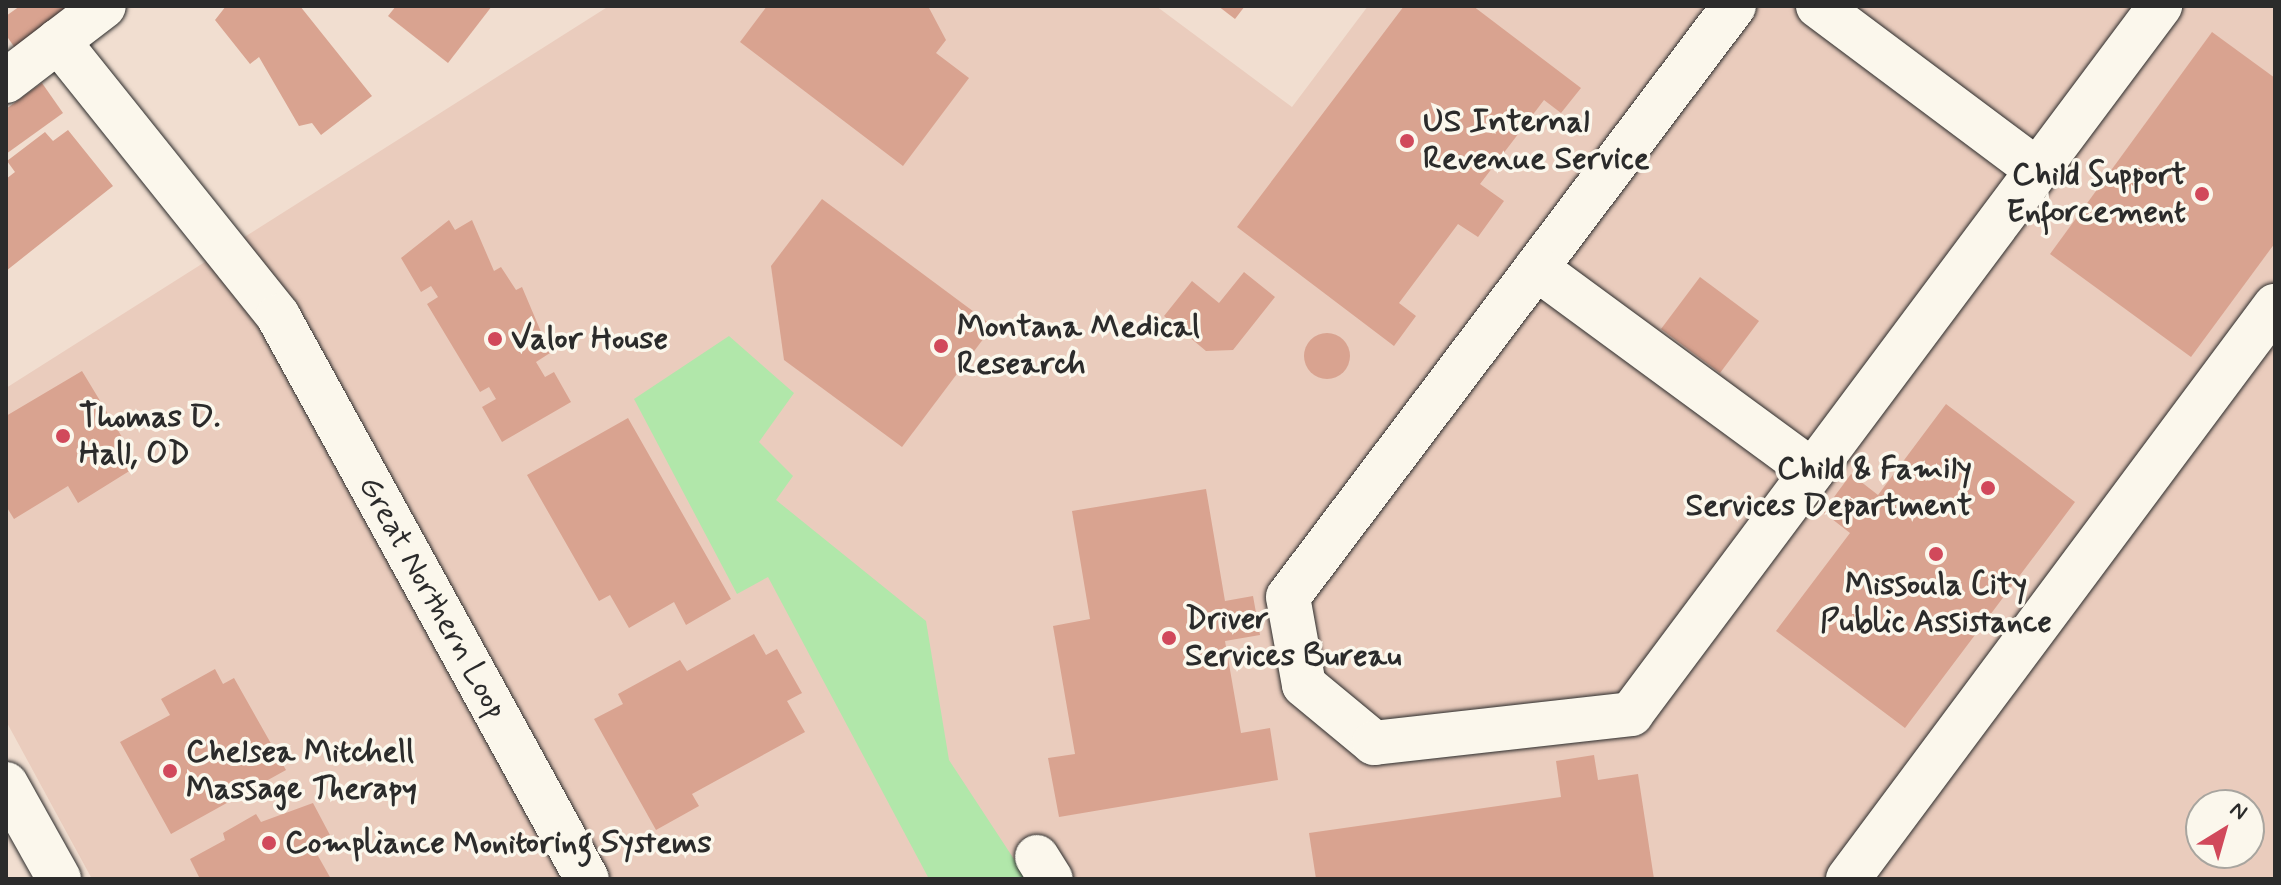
<!DOCTYPE html>
<style>
body{margin:0}
#map{position:relative;width:2281px;height:885px;overflow:hidden;background:#f1ded0;font-family:Mynerve,sans-serif}
div>[style]{position:absolute}
[style*='--x']{left:calc(var(--x)*1px);top:calc(var(--y)*1px);width:calc(var(--w)*1px);rotate:calc(var(--a)*1deg)}
.built>*{inset:0;background:#eaccbd}
.green>*{inset:0;background:#b1e7aa}
.building>*{inset:0;background:#d9a390}
.round{border-radius:50%}
.roads{filter:drop-shadow(0 0 2px #2b2b2b) drop-shadow(0 0 2px #2b2b2b)}
.minor>*{height:44px;margin:-22px;padding:0 22px;transform-origin:22px;border-radius:22px;background:#fbf7ec}
.major>*{height:44px;margin:-22px;padding:0 22px;transform-origin:22px;border-radius:22px;background:#fbf7ec}
.dots>*{width:22px;height:22px;translate:-50% -50%;box-sizing:border-box;border:4px solid #fbf7ec;border-radius:50%}
span{translate:-50% -50%;white-space:nowrap;text-align:center;line-height:1.15;-webkit-text-stroke:7px #fbf7ec;paint-order:stroke}
.poi-label{font-size:32px;color:#2b2b2b;font-weight:700}
.left{translate:0 -50%;text-align:left}
.right{translate:-100% -50%;text-align:right}
.street-label{font-size:32px;color:#2b2b2b}
.frame{position:absolute;inset:0;border:8px solid #2b2b2b;pointer-events:none}
.north{position:absolute;left:2185px;top:789px;width:80px;height:80px;box-sizing:border-box;background:#fbf7ec;border:2px solid #a8a59f;border-radius:50%;rotate:37deg;font-size:22px;font-weight:700;line-height:32px;text-align:center;color:#2b2b2b}
.north::after{content:'';display:block;margin:auto;width:28px;height:36px;background:#d1495b;clip-path:polygon(50% 0,100% 100%,50% 72%,0 100%)}
</style>
<div id="map">
<div class="built">
<i style="clip-path:polygon(evenodd,609px 6px,1156px 6px,1292px 107px,1368px 6px,2275px 6px,2275px 879px,92px 879px,6px 721px,6px 388px,609px 6px,2201px 805px,2249px 805px,2249px 853px,2201px 853px,2201px 805px)"></i>
</div>
<div class="green">
<i style="clip-path:polygon(729px 336px,794px 393px,759px 442px,793px 476px,776px 500px,926px 621px,949px 760px,1027px 879px,929px 879px,768px 577px,737px 594px,634px 399px)"></i>
</div>
<div class="building">
<i style="clip-path:polygon(20px 6px,74px 6px,17px 51px,6px 35px,6px 16px)"></i>
<i style="clip-path:polygon(226px 6px,300px 6px,372px 96px,321px 135px,312px 123px,299px 126px,259px 57px,250px 64px,215px 20px)"></i>
<i style="clip-path:polygon(396px 6px,492px 6px,448px 63px,388px 16px)"></i>
<i style="clip-path:polygon(767px 6px,928px 6px,946px 40px,936px 53px,969px 78px,903px 166px,740px 42px)"></i>
<i style="clip-path:polygon(1218px 6px,1245px 6px,1235px 19px)"></i>
<i style="clip-path:polygon(1404px 6px,1473px 6px,1581px 88px,1561px 113px,1544px 100px,1480px 184px,1504px 201px,1478px 237px,1458px 224px,1399px 303px,1416px 316px,1394px 346px,1237px 227px)"></i>
<i style="clip-path:polygon(2212px 32px,2275px 78px,2275px 243px,2191px 357px,2050px 254px)"></i>
<i style="clip-path:polygon(42px 83px,63px 113px,6px 154px,6px 109px)"></i>
<i style="clip-path:polygon(68px 130px,113px 186px,6px 271px,6px 179px,15px 172px,7px 161px,45px 132px,53px 141px)"></i>
<i style="clip-path:polygon(822px 199px,993px 326px,902px 447px,784px 360px,771px 266px)"></i>
<i style="clip-path:polygon(449px 220px,455px 230px,472px 220px,494px 271px,501px 267px,516px 290px,522px 287px,550px 353px,536px 362px,545px 377px,554px 372px,571px 402px,502px 442px,482px 407px,496px 399px,489px 387px,480px 392px,427px 304px,438px 297px,431px 286px,421px 292px,401px 258px)"></i>
<i style="clip-path:polygon(1244px 272px,1275px 297px,1233px 350px,1206px 351px,1164px 316px,1192px 281px,1219px 303px)"></i>
<i style="clip-path:polygon(1700px 277px,1759px 321px,1720px 373px,1661px 329px)"></i>
<i class="round" style="left:1304px;top:333px;width:46px;height:46px"></i>
<i style="clip-path:polygon(82px 371px,139px 465px,78px 503px,68px 486px,14px 519px,6px 506px,6px 416px)"></i>
<i style="clip-path:polygon(1946px 404px,2075px 502px,1905px 728px,1776px 631px,1850px 533px,1823px 512px,1851px 474px,1878px 495px)"></i>
<i style="clip-path:polygon(628px 418px,731px 599px,686px 625px,674px 602px,629px 628px,610px 595px,599px 601px,527px 475px)"></i>
<i style="clip-path:polygon(1206px 489px,1225px 601px,1253px 596px,1260px 635px,1225px 641px,1241px 733px,1270px 728px,1278px 780px,1059px 817px,1048px 758px,1075px 754px,1053px 626px,1090px 619px,1072px 511px)"></i>
<i style="clip-path:polygon(754px 634px,766px 655px,777px 649px,802px 693px,787px 701px,805px 732px,692px 794px,699px 806px,656px 830px,594px 719px,623px 704px,618px 694px,680px 660px,687px 671px)"></i>
<i style="clip-path:polygon(215px 669px,223px 684px,234px 678px,286px 770px,171px 834px,120px 742px,170px 715px,161px 699px)"></i>
<i style="clip-path:polygon(1594px 755px,1598px 780px,1638px 774px,1654px 879px,1316px 879px,1309px 833px,1561px 797px,1556px 761px)"></i>
<i style="clip-path:polygon(313px 803px,331px 837px,313px 847px,331px 879px,200px 879px,190px 859px,225px 840px,223px 833px,256px 814px,261px 822px)"></i>
</div>
<div class="roads">
<div class="minor">
<i style="--x:1734;--y:6;--w:740;--a:127.04"></i>
<i style="--x:1288;--y:597;--w:89;--a:79.7"></i>
<i style="--x:1304;--y:685;--w:91;--a:39.6"></i>
<i style="--x:1374;--y:743;--w:259;--a:-6.4"></i>
<i style="--x:1631;--y:714;--w:884;--a:-53.23"></i>
<i style="--x:1818;--y:6;--w:274;--a:36.8"></i>
<i style="--x:58;--y:41;--w:352;--a:51.3"></i>
<i style="--x:278;--y:316;--w:642;--a:61.24"></i>
<i style="--x:6;--y:81;--w:123;--a:-37.4"></i>
<i style="--x:1536;--y:268;--w:343;--a:36.3"></i>
<i style="--x:1037;--y:857;--w:26;--a:58"></i>
<i style="--x:1848;--y:879;--w:715;--a:-53.31"></i>
</div>
<div class="major">
<i style="--x:6;--y:784;--w:109;--a:60.8"></i>
</div>
</div>
<div class="dots">
<i style="left:1407px;top:141px;background:#d1495b"></i>
<i style="left:2202px;top:194px;background:#d1495b"></i>
<i style="left:495px;top:339px;background:#d1495b"></i>
<i style="left:941px;top:346px;background:#d1495b"></i>
<i style="left:63px;top:436px;background:#d1495b"></i>
<i style="left:1988px;top:488px;background:#d1495b"></i>
<i style="left:1936px;top:554px;background:#d1495b"></i>
<i style="left:1169px;top:638px;background:#d1495b"></i>
<i style="left:170px;top:771px;background:#d1495b"></i>
<i style="left:269px;top:843px;background:#d1495b"></i>
</div>
<div class="poi-label">
<span class="left" style="left:1423px;top:141px">US Internal<br>Revenue Service</span>
<span class="right" style="left:2186px;top:194px">Child Support<br>Enforcement</span>
<span class="left" style="left:957px;top:346px">Montana Medical<br>Research</span>
<span class="left" style="left:511px;top:339px">Valor House</span>
<span class="left" style="left:79px;top:436px">Thomas D.<br>Hall, OD</span>
<span class="right" style="left:1972px;top:488px">Child &amp; Family<br>Services Department</span>
<span style="left:1936px;top:604px">Missoula City<br>Public Assistance</span>
<span class="left" style="left:1185px;top:638px">Driver<br>Services Bureau</span>
<span class="left" style="left:186px;top:771px">Chelsea Mitchell<br>Massage Therapy</span>
<span class="left" style="left:285px;top:843px">Compliance Monitoring Systems</span>
</div>
<div class="street-label">
<span style="left:432px;top:598px;rotate:61deg">Great Northern Loop</span>
</div>
<div class="frame"></div>
<div class="north">N</div>
</div>
